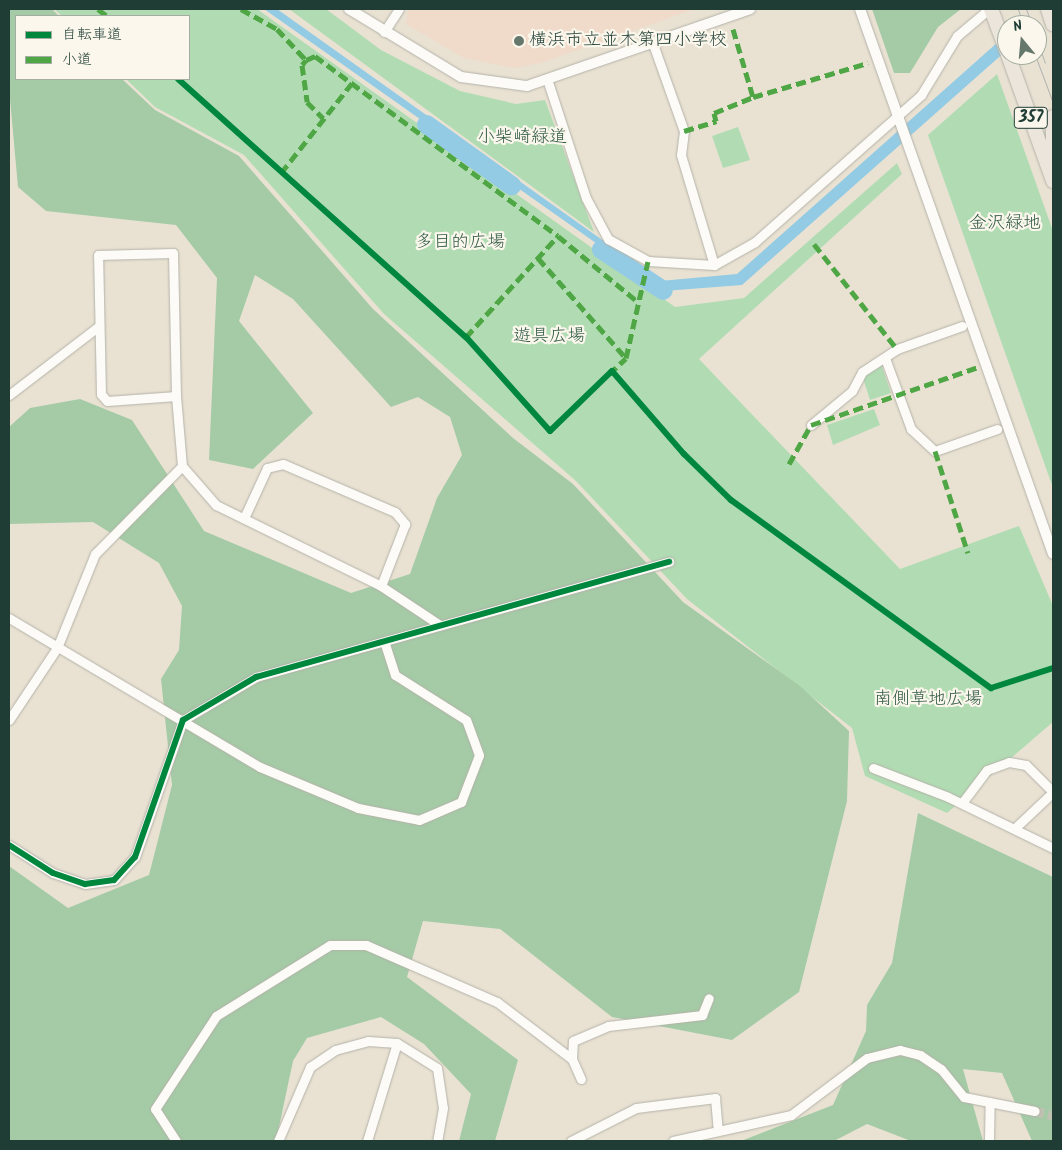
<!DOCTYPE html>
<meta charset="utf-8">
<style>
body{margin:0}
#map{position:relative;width:1062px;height:1150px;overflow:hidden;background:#e9e2d3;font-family:Kalam,"Klee One",sans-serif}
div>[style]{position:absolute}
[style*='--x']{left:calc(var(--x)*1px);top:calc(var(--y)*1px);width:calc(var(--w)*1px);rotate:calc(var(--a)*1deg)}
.built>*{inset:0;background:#f0dac9}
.green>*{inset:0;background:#b1dcb3}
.forest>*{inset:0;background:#a4cba6}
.water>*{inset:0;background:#94cbe4}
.river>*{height:19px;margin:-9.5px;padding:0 9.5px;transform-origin:9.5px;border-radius:9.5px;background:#94cbe4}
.minor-tunnel>*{height:9px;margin-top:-4.5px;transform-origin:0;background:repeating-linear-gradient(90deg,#c1c1b3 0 9px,transparent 0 13.5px)}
.roads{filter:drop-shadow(0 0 1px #b4b2a8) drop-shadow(0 0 1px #b4b2a8)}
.minor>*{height:9px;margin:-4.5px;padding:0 4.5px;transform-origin:4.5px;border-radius:4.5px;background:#fcfbf8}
.tertiary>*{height:10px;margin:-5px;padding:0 5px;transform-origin:5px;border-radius:5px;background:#fcfbf8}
.trunk>*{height:14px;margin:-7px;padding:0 7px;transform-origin:7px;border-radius:7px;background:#ece5dc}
.tram>*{height:1px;margin:-0.5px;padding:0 0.5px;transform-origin:0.5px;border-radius:0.5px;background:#b3b5b2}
.quiet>*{height:5px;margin-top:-2.5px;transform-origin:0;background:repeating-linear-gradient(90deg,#4fa644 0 10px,transparent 0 15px)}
.cycleway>*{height:6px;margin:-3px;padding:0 3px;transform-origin:3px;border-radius:3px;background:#00873e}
.dots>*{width:14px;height:14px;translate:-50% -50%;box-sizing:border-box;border:2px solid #fbf7ec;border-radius:50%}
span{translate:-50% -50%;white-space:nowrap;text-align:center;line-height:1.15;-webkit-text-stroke:4.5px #fbf7ec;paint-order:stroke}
.shield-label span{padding:1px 4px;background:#fbf7ec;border:1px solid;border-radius:4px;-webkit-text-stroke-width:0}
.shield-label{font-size:16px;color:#1f3d34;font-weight:700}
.poi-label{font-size:18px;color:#1f3d34}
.left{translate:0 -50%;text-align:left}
.park-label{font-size:18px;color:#335c48}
.frame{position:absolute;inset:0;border:10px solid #1f3d34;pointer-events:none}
.legend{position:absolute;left:15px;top:15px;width:175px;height:65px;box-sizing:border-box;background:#fbf7ec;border:1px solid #a3ada2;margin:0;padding:6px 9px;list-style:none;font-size:15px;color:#1f3d34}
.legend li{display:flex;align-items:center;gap:10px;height:25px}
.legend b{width:25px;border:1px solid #a3ada2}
.north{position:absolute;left:997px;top:15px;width:50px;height:50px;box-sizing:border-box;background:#fbf7ec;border:1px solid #a3ada2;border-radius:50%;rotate:343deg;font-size:14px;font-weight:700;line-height:20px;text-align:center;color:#1f3d34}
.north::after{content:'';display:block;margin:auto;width:18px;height:22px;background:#66776c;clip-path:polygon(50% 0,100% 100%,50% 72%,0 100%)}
</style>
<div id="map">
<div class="built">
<i style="clip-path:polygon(408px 9px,695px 9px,541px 63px,514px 68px,464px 58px,406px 24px)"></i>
</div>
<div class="green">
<i style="clip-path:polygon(54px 9px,257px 9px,675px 307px,744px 298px,897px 163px,902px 174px,699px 359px,900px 569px,1019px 526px,1053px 606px,1053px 722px,947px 813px,865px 776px,852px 728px,687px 599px,576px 481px,384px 314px,244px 155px,155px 107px,126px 79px,189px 79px,189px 16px,62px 16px)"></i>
<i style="clip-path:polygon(289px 9px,326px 9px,381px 50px,460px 91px,516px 104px,545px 100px,594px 232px)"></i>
<i style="clip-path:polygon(997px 74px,1053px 231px,1053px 488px,928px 135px)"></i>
<i style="clip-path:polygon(738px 127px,750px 160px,723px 168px,712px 136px)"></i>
<i style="clip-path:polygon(881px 364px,891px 393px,870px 400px,863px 378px)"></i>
<i style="clip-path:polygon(874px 409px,880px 425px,833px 445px,827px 425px)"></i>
</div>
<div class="forest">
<i style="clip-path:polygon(9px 9px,52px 9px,59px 16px,16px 16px,16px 79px,122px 79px,155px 110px,239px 156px,373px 309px,513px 438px,573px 484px,683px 602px,800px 686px,849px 731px,847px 801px,799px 992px,732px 1040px,612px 1017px,500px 929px,423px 921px,407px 977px,518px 1060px,495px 1141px,459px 1141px,471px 1094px,424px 1044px,381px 1017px,307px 1038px,293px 1061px,276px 1141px,9px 1141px,9px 866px,68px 908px,149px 875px,172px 785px,161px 679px,179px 650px,182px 606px,159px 563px,93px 522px,9px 524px,9px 427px,30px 408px,80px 399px,132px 420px,204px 531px,351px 593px,410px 574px,437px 498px,462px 455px,450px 417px,418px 397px,391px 407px,293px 299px,255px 275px,239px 321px,313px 413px,253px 469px,209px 460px,217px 278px,176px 225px,46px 211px,18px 187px,9px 88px)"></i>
<i style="clip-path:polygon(872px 9px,961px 9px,938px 27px,910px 73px,894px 73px)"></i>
<i style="clip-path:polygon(918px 813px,1053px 877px,1053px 1141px,1032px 1141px,1002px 1073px,963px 1069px,983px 1141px,911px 1141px,867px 1124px,834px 1141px,741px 1141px,833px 1105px,866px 1031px,867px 1005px,892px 963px)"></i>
</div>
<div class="water">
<i style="clip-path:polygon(264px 9px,277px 9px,660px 281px,737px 274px,1007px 34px,1007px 50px,742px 285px,664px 291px)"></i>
</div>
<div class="river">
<i style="--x:426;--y:124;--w:105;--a:35.7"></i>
<i style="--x:601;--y:249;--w:74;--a:33.5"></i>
</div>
<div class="minor-tunnel">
<i style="--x:1035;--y:1111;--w:18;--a:13"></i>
</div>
<div class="roads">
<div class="minor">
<i style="--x:384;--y:32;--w:27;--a:-57"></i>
<i style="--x:653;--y:44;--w:92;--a:70.4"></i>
<i style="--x:684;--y:131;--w:24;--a:97"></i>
<i style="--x:681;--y:155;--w:115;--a:73.3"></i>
<i style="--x:548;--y:82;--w:122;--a:71.9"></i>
<i style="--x:586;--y:198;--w:47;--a:61.8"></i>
<i style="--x:608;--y:239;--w:46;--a:28.8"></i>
<i style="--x:648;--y:261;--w:66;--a:3.5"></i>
<i style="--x:714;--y:265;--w:47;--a:-29.3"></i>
<i style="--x:755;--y:242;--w:222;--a:-41.5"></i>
<i style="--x:921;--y:95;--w:69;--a:-58.6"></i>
<i style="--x:957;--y:36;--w:42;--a:-40.2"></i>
<i style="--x:173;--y:253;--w:143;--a:88.8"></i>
<i style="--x:176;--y:396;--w:69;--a:175.9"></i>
<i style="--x:107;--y:401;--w:9;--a:-131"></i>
<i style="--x:101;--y:394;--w:139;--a:-91.2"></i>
<i style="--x:98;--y:255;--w:75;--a:-1.5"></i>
<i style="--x:885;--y:358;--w:76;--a:69.9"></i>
<i style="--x:911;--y:429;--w:33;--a:43"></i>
<i style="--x:935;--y:451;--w:66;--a:-19.5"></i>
<i style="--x:9;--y:395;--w:113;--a:-37.5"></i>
<i style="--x:176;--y:396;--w:70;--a:85.1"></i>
<i style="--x:811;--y:425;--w:53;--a:-39.7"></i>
<i style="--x:852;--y:391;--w:21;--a:-62"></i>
<i style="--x:862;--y:372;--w:42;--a:-33.3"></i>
<i style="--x:897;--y:349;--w:69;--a:-19.5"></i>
<i style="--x:244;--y:518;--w:55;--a:-65.3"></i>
<i style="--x:267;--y:468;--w:16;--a:-14"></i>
<i style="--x:283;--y:464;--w:122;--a:23.2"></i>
<i style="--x:395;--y:512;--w:16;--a:50"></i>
<i style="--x:405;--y:524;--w:66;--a:111.2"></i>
<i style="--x:9;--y:618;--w:292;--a:30.7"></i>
<i style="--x:260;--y:767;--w:106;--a:22.7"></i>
<i style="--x:358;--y:808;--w:62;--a:11.1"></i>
<i style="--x:419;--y:820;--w:46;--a:-23.2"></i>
<i style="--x:461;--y:802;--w:50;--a:-69"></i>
<i style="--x:479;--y:755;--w:37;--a:-110"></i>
<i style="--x:466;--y:720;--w:84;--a:-147.6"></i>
<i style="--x:395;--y:675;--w:35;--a:-108"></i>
<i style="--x:9;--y:720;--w:87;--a:-56.3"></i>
<i style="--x:57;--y:648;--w:101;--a:-68"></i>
<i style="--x:95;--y:554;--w:124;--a:-45.3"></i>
<i style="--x:182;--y:466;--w:52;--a:48.9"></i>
<i style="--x:216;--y:505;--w:184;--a:26.1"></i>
<i style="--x:381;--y:586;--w:71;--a:33.5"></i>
<i style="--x:873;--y:768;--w:80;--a:21.1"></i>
<i style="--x:948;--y:797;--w:117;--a:25.9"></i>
<i style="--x:962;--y:803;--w:41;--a:-52.9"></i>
<i style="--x:987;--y:770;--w:23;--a:-20"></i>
<i style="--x:1009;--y:762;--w:17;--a:10"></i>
<i style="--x:1026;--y:765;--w:38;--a:45"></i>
<i style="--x:1016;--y:827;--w:51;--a:-43.4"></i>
<i style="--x:9;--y:845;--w:52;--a:32.5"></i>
<i style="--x:53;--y:873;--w:34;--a:19"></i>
<i style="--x:85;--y:884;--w:29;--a:-8"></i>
<i style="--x:114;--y:880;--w:31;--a:-48"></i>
<i style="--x:135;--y:857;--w:145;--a:-70.7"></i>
<i style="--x:183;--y:720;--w:85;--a:-30.5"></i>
<i style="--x:256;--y:677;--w:429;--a:-15.6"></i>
<i style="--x:572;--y:1059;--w:18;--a:-87"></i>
<i style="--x:573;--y:1041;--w:38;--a:-23"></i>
<i style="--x:608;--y:1026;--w:95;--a:-6.7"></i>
<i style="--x:702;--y:1015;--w:18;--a:-68"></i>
<i style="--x:176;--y:1141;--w:38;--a:-123"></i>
<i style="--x:155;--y:1109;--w:111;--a:-56.7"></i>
<i style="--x:216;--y:1016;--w:134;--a:-31.9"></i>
<i style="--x:330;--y:945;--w:36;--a:0"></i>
<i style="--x:366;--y:945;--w:143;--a:23.5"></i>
<i style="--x:497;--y:1002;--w:94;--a:37.2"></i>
<i style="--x:572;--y:1059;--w:22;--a:66"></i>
<i style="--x:278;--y:1141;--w:81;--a:-66.6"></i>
<i style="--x:310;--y:1067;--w:30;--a:-34"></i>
<i style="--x:335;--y:1050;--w:34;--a:-15"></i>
<i style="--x:368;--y:1041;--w:29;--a:4"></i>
<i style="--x:397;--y:1043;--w:47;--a:32"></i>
<i style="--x:437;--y:1068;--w:40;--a:81.5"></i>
<i style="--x:443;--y:1108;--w:34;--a:100"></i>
<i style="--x:367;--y:1141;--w:102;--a:-73"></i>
<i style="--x:571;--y:1141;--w:73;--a:-26.9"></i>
<i style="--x:636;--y:1108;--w:80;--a:-7.2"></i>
<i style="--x:715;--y:1098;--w:33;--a:85"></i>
<i style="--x:673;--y:1141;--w:121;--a:-12.4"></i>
<i style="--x:791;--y:1115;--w:95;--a:-36.9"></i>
<i style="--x:867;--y:1058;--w:34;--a:-14"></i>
<i style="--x:900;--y:1050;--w:21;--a:14"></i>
<i style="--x:920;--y:1055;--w:25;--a:34"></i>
<i style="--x:941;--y:1069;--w:36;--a:51"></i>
<i style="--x:964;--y:1097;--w:72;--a:11.2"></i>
<i style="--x:989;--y:1141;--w:39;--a:-89"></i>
</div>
<div class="tertiary">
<i style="--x:349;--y:9;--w:131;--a:31.3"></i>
<i style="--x:461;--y:77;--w:67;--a:7.8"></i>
<i style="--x:527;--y:86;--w:236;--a:-19"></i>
<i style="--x:860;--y:9;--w:578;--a:70.5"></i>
</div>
<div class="trunk">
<i style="--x:991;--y:9;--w:46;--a:69.6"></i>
<i style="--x:1048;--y:9;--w:16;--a:72"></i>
<i style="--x:1008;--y:55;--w:134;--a:70.3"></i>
<i style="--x:1053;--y:117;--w:40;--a:90"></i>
</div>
</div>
<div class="tram">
<i style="--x:1018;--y:9;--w:17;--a:73"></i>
<i style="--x:1026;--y:9;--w:17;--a:69"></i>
<i style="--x:1037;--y:40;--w:24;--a:71"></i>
<i style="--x:1035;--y:55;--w:51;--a:69.4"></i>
</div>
<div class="quiet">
<i style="--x:98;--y:9;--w:11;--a:38"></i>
<i style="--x:241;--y:9;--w:41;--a:29.1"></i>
<i style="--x:277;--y:29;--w:42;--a:46.9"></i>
<i style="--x:306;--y:60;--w:10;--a:-24"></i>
<i style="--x:315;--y:56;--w:302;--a:36.5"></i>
<i style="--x:558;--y:236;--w:104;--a:39.5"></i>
<i style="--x:733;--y:29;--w:71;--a:73.6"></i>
<i style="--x:753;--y:97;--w:120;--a:-16.5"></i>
<i style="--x:306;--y:60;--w:6;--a:129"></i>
<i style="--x:302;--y:65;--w:37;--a:82"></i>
<i style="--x:307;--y:102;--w:23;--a:45"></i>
<i style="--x:684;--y:131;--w:34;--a:-17"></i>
<i style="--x:716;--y:121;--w:8;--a:-104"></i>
<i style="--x:714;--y:113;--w:42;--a:-22.3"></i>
<i style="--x:281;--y:173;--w:115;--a:-51.7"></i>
<i style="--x:814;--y:244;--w:134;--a:51.7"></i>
<i style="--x:538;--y:258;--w:133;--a:48.7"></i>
<i style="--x:466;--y:337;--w:137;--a:-47.7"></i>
<i style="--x:609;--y:374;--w:23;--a:-43"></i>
<i style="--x:626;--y:358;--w:99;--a:-77.2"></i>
<i style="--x:935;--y:451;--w:107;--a:72.1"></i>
<i style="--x:789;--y:464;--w:45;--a:-60.6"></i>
<i style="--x:811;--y:425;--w:175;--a:-19.1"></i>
</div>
<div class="cycleway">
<i style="--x:178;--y:79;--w:387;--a:41.9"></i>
<i style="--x:466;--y:337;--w:126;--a:48.2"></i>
<i style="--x:550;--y:431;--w:86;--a:-44.1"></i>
<i style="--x:612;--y:371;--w:110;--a:49.1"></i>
<i style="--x:684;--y:454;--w:66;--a:44.4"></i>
<i style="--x:731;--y:500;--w:321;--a:35.9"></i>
<i style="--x:991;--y:688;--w:65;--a:-17.9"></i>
<i style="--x:9;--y:845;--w:52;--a:32.5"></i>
<i style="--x:53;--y:873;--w:34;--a:19"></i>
<i style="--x:85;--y:884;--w:29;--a:-8"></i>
<i style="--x:114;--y:880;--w:31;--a:-48"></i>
<i style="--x:135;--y:857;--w:145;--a:-70.7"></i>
<i style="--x:183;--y:720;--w:85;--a:-30.5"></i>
<i style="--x:256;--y:677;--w:429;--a:-15.6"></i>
</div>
<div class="dots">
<i style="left:519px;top:41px;background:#66776c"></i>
</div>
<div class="shield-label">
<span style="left:1031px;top:118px">357</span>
</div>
<div class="poi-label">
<span class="left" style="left:529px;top:41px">横浜市立並木第四小学校</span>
</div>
<div class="park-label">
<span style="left:522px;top:138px">小柴崎緑道</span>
<span style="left:1005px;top:224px">金沢緑地</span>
<span style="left:460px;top:243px">多目的広場</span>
<span style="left:549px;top:337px">遊具広場</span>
<span style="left:928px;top:700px">南側草地広場</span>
</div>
<div class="frame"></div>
<ul class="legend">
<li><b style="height:6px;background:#00873e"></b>自転車道</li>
<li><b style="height:6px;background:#4fa644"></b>小道</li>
</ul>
<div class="north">N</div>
</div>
